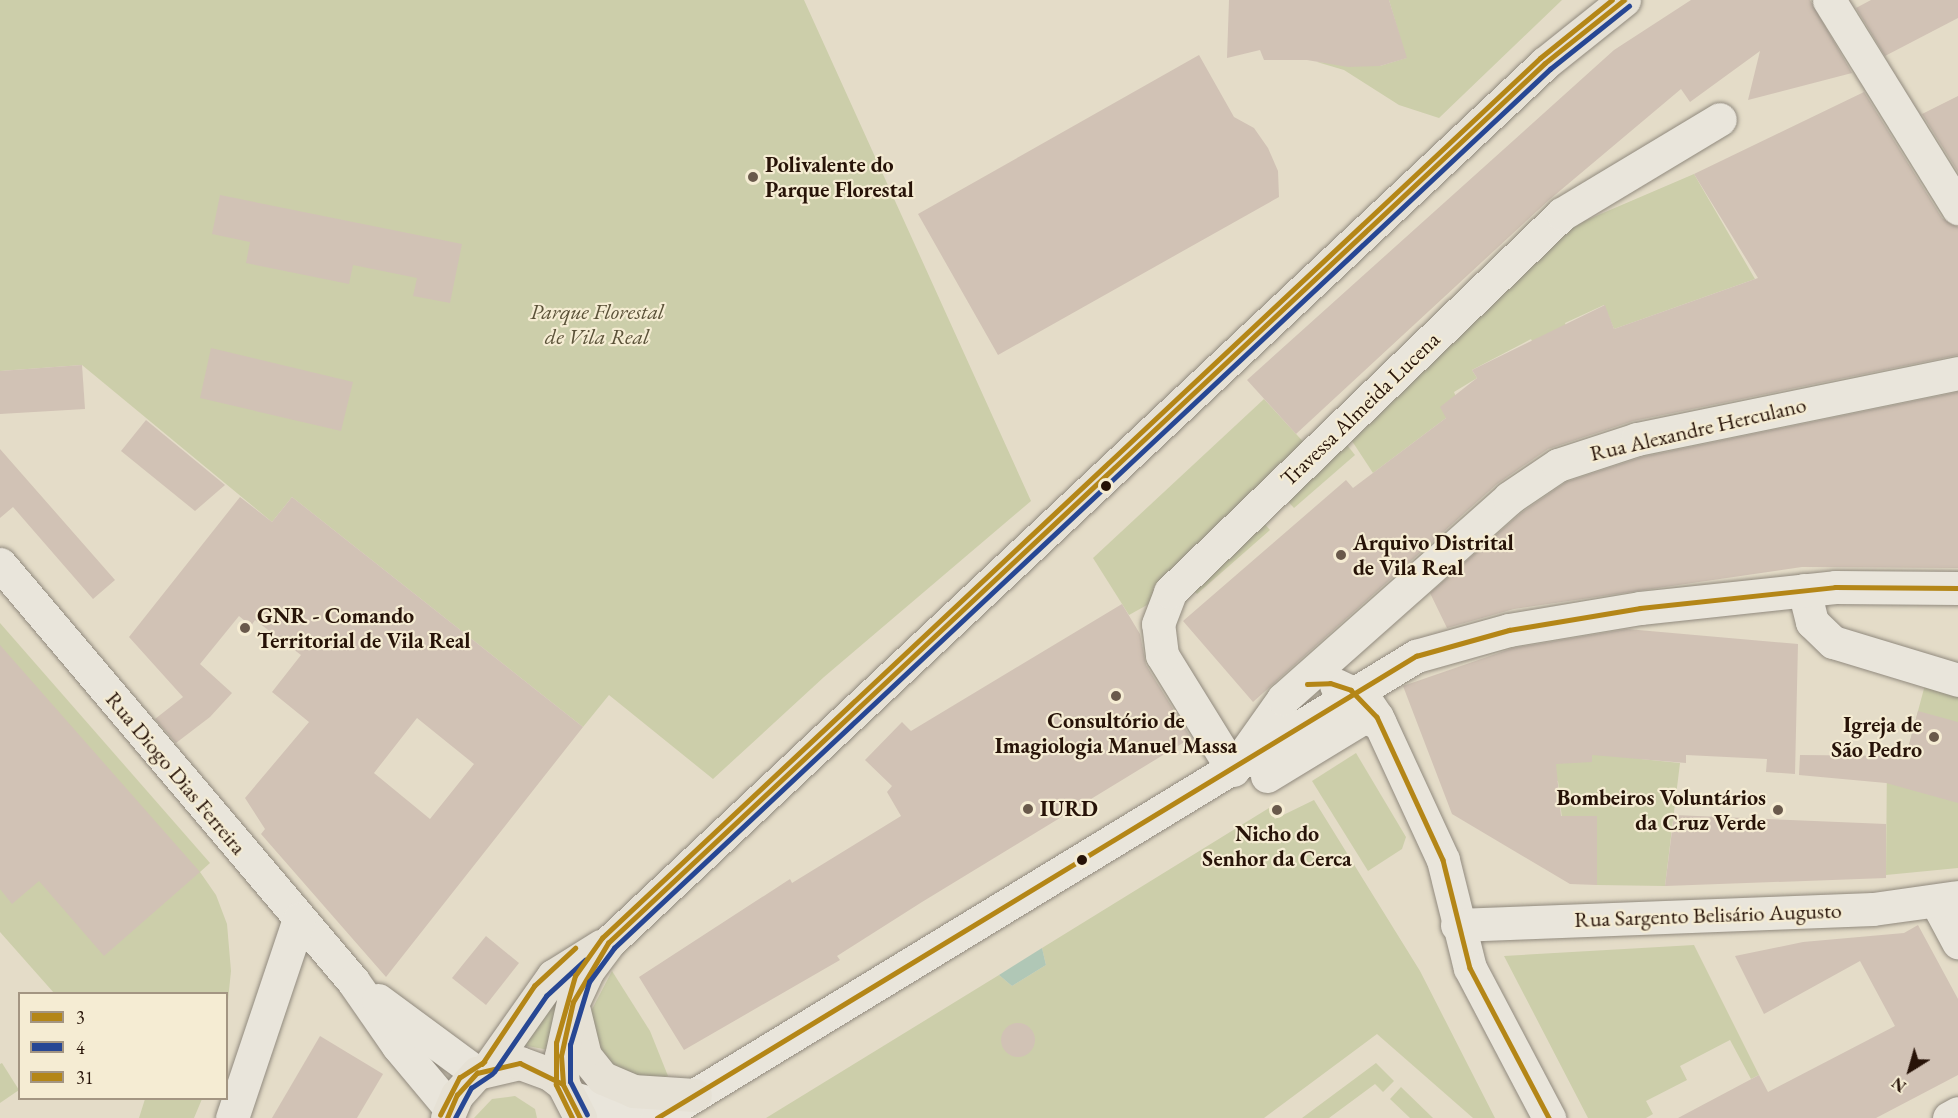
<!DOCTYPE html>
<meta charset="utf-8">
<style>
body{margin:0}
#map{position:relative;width:1958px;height:1118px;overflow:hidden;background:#e4dcc8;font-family:"EB Garamond",serif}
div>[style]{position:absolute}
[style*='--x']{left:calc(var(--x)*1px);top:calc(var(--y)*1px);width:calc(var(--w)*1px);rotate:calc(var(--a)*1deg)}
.green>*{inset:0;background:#ccceaa}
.water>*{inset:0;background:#b0c7b6}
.building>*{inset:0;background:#d1c2b5}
.round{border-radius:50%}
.roads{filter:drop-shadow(0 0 2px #918a7e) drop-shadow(0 0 2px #918a7e)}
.minor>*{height:33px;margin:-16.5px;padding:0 16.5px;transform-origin:16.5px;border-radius:16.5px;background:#e9e5db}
.major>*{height:33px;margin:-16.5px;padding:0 16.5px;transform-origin:16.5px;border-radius:16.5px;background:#e6e1d5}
.bus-1>*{height:4.5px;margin:-2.25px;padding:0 2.25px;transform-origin:2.25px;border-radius:2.25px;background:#b48617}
.bus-2>*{height:4.5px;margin:-2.25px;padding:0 2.25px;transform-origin:2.25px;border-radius:2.25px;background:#274794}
.bus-3>*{height:4.5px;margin:-2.25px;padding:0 2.25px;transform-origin:2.25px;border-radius:2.25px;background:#b48617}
.dots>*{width:16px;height:16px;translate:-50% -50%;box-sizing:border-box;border:3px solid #f5ecd3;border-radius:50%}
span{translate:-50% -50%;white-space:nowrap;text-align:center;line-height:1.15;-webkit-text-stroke:4.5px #f5ecd3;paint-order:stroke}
.poi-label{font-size:22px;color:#271308;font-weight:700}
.left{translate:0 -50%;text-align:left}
.right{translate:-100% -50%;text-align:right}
.park-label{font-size:22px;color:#5a5138;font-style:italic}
.street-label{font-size:22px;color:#271308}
.legend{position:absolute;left:18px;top:992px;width:210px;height:108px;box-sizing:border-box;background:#f5ecd3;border:2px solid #a39582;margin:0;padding:8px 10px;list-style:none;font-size:18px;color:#271308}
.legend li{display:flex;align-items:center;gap:12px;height:30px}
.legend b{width:30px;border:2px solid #a39582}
.north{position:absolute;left:1880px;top:1040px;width:60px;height:60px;-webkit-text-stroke:4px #f5ecd3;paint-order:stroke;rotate:217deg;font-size:16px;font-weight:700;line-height:24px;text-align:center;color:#271308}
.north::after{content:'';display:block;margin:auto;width:21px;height:27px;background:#271308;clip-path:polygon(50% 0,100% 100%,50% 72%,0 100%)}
</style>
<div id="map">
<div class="green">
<i style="clip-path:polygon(0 0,804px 0,1031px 501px,824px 677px,713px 779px,609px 695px,583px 727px,292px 497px,272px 522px,82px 365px,0 371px)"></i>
<i style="clip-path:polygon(1389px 0,1562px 0,1439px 118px,1399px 105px,1344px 70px,1317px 62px,1380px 66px,1406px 58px)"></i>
<i style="clip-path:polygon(1694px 174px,1755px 279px,1614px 329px,1604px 305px,1565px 323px,1576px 354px,1535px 347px,1531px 339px,1472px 370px,1477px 378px,1454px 392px,1456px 397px,1446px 418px,1373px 473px,1352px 441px,1568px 228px)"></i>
<i style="clip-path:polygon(1264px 399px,1308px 447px,1156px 600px,1129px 615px,1093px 558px)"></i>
<i style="clip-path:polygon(1347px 445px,1355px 455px,1294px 508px,1286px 499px)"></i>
<i style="clip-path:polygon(1262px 521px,1270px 530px,1197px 594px,1188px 585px)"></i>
<i style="clip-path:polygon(0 623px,210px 863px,200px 872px,216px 895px,227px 924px,231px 971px,227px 1010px,226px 994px,54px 993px,0 932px)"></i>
<i style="clip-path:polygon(1926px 681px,1958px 690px,1958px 868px,1886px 875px,1887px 756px,1906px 756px)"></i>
<i style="clip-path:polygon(1591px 735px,1641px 759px,1680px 763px,1665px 886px,1597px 885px,1597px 816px,1575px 816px,1576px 830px,1563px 829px,1558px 781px,1516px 787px,1474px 755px,1592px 762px)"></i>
<i style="clip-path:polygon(1356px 753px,1406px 837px,1402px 849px,1368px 871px,1312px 781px)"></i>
<i style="clip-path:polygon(1314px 800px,1420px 971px,1495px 1118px,1473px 1118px,1377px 1034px,1264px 1118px,766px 1118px,999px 975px,1012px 986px,1046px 965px,1042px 948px,1269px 808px,1275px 819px)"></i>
<i style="clip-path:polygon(1694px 945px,1759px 1075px,1751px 1079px,1730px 1040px,1680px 1066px,1687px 1080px,1646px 1101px,1653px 1114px,1646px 1118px,1588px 1118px,1504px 956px)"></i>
<i style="clip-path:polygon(612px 971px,650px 1031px,668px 1076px,650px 1081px,602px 1060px,589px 1015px)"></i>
<i style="clip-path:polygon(557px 1000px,549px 1050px,522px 1045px)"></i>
<i style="clip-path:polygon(2px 1063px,19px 1090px,0 1103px,0 1064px)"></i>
<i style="clip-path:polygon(1376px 1063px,1394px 1081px,1383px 1092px,1375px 1084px,1329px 1118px,1302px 1118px)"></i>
<i style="clip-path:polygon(1401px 1087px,1433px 1118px,1410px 1118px,1390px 1099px)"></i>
<i style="clip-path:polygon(515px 1096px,535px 1109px,537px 1118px,474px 1118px,492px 1099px)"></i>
<i style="clip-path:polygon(145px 1099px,145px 1098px,202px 1099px,194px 1118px,139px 1118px)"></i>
</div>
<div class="water">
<i style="clip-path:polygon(1042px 948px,1046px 965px,1012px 986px,999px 975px)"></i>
</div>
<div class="building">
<i style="clip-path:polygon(1229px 0,1389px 0,1407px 58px,1380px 66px,1348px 67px,1307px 60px,1264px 60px,1260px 50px,1227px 58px)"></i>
<i style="clip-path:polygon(1691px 0,1810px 0,1852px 73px,1748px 100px,1760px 51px,1690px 102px,1681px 89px,1549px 200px,1296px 434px,1247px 380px,1614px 50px)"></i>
<i style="clip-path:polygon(1871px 0,1958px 0,1958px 18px,1885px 56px,1856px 8px)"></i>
<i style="clip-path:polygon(1199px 55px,1234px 117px,1254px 128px,1268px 148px,1278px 171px,1279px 197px,998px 355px,918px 214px)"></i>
<i style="clip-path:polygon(1864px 92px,1942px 218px,1958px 227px,1958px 355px,1633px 421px,1548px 449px,1497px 484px,1253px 702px,1183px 621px,1346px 480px,1353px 488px,1446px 418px,1440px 407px,1477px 378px,1472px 370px,1605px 305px,1614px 329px,1758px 278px,1694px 174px)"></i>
<i style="clip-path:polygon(1958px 96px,1958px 172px,1922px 114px)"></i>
<i style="clip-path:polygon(220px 195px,462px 244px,450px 303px,413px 296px,417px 278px,353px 265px,349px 284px,246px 263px,250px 242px,212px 234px)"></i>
<i style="clip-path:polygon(211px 348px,353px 382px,341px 431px,200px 398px)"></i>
<i style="clip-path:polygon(82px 365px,85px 409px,0 414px,0 371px)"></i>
<i style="clip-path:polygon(1958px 392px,1958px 568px,1802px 567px,1514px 609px,1447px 628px,1430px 593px,1521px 513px,1566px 482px,1642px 457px)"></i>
<i style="clip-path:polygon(146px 420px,225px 485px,195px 511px,121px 451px)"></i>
<i style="clip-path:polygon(0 449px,115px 580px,93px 599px,13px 507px,0 518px)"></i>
<i style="clip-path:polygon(evenodd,240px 497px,272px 522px,292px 497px,583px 727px,386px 977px,261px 834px,265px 829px,245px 798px,309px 722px,272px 692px,301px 655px,255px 620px,251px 626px,239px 616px,200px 664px,232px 693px,210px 717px,176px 743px,155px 719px,183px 697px,129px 637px,240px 497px,417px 718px,474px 764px,430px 819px,374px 773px,417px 718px)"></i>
<i style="clip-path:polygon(1122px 604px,1140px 634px,1146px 665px,1191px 738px,922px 902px,837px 956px,840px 960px,684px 1050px,639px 977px,790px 879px,792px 883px,901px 816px,887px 792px,892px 786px,865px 760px,902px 722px,911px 731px)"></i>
<i style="clip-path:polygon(1627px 629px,1798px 644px,1795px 774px,1766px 772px,1767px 759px,1686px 755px,1686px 763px,1592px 755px,1592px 762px,1556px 764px,1561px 816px,1597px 816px,1597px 885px,1570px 884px,1452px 814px,1403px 686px,1513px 648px)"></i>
<i style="clip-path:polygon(0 645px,200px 872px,104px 956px,39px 881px,12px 904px,0 889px)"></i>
<i style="clip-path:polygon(1918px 711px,1958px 722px,1958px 803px,1886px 783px,1799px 775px,1800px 755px,1906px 756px)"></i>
<i style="clip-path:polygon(1674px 815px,1886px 824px,1886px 878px,1665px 886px)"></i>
<i style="clip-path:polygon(1918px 925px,1958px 999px,1958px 1075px,1876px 1118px,1678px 1118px,1759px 1075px,1768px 1092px,1895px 1026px,1860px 961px,1764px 1014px,1735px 956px,1803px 942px,1904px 933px)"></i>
<i style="clip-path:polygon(486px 936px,519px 963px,486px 1005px,452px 978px)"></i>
<i class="round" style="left:1001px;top:1023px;width:34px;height:34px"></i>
<i style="clip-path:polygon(320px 1036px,383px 1074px,357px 1118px,272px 1118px)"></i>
</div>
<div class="roads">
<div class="minor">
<i style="--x:1829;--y:0;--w:245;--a:58.2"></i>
<i style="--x:0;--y:564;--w:546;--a:49.75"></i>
<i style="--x:353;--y:981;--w:79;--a:55.3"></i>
<i style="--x:398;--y:1046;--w:81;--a:50"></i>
<i style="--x:1804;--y:590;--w:33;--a:76"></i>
<i style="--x:1812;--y:622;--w:29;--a:44"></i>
<i style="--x:1833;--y:642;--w:131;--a:16.9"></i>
<i style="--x:1336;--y:685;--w:31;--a:25"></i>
<i style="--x:1364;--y:698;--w:23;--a:56"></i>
<i style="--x:1377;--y:717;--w:157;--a:65.2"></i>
<i style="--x:1443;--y:860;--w:111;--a:76"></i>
<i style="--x:1470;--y:968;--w:170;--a:62.2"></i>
<i style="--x:1237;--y:764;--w:80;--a:-54.7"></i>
<i style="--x:1283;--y:699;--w:302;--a:-41.6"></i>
<i style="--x:1509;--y:498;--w:59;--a:-34"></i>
<i style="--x:1558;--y:465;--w:83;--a:-18.2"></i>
<i style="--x:1637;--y:439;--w:328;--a:-11.6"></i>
<i style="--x:1233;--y:770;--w:135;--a:-121.7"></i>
<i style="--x:1162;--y:655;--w:31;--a:-97"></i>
<i style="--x:1158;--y:624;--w:34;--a:-69"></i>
<i style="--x:1170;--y:592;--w:545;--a:-43.96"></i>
<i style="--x:1562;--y:214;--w:184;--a:-31"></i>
<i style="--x:1267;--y:776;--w:114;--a:-31.3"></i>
<i style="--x:1364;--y:717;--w:17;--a:21"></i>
<i style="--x:1936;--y:901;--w:47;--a:61.8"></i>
<i style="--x:1457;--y:925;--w:416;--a:-2.2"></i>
<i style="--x:1873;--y:909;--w:86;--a:-8"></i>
<i style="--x:378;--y:1000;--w:123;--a:36.4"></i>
<i style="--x:573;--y:1098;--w:25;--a:16"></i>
<i style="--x:597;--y:1105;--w:35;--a:3"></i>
<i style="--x:632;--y:1107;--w:44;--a:-9.2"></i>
<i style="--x:232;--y:1118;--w:210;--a:-71.4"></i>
<i style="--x:657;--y:1118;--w:889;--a:-31.33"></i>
<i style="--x:1416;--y:656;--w:97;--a:-15.6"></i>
<i style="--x:1509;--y:630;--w:133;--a:-9.5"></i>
<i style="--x:1640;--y:608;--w:196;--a:-6.1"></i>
<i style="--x:1835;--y:587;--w:123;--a:0.5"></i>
<i style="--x:1949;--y:1118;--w:10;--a:-29"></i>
</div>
<div class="major">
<i style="--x:574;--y:1011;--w:46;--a:76.3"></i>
<i style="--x:585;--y:1056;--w:28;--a:51"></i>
<i style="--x:603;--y:1078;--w:33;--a:23"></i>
<i style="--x:633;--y:1091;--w:62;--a:3.7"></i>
<i style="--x:488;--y:1068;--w:113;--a:-54.8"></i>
<i style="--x:553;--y:976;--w:57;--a:-32"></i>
<i style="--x:563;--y:1084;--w:28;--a:-94"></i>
<i style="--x:561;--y:1056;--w:55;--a:-77.5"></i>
<i style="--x:573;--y:1002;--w:35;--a:-65"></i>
<i style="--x:588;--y:970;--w:34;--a:-53"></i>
<i style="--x:608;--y:943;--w:1285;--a:-43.2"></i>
<i style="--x:1545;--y:63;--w:101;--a:-38.6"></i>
<i style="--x:447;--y:1118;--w:25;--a:-67"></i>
<i style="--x:457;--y:1095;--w:30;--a:-48"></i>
<i style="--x:477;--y:1073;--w:44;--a:-13.1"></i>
<i style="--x:520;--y:1063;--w:32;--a:20"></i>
<i style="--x:550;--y:1074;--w:16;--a:38"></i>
<i style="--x:563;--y:1084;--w:38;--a:63"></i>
</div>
</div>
<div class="bus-1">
<i style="--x:1307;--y:684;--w:23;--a:-2"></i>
<i style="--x:1330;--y:683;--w:22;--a:18"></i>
<i style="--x:1351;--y:690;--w:37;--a:46"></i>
<i style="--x:1377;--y:717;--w:157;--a:65.2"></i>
<i style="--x:1443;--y:860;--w:111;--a:76"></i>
<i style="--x:1470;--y:968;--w:170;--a:62.2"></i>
<i style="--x:563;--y:1084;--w:28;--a:-94"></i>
<i style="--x:561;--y:1056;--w:55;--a:-77.5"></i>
<i style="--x:573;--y:1002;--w:69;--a:-59.3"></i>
<i style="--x:608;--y:943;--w:1285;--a:-43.2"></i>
<i style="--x:1545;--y:63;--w:101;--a:-38.6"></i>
<i style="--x:447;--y:1118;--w:25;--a:-67"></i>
<i style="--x:457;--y:1095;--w:30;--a:-48"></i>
<i style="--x:477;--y:1073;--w:44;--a:-13.1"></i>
<i style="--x:520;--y:1063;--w:48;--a:26"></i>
<i style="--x:563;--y:1084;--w:38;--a:63"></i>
<i style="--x:657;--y:1118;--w:889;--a:-31.33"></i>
<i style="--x:1416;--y:656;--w:97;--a:-15.6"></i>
<i style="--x:1509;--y:630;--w:133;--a:-9.5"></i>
<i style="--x:1640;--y:608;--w:196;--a:-6.1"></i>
<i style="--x:1835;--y:587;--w:123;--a:0.5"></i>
</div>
<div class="bus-2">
<i style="--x:494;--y:1072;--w:92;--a:-55.6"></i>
<i style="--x:546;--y:996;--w:53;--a:-42.7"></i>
<i style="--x:587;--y:1115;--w:37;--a:-117"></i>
<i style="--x:570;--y:1082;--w:37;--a:-90"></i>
<i style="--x:570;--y:1045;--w:66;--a:-73.2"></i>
<i style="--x:589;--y:982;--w:42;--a:-53.7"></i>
<i style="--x:614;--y:948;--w:1284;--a:-43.2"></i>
<i style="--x:1550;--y:69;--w:101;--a:-38.6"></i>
<i style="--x:455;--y:1118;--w:34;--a:-62"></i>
<i style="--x:471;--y:1088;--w:25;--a:-34"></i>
</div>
<div class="bus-3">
<i style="--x:482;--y:1064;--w:94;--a:-56.3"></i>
<i style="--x:534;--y:986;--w:56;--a:-42.8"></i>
<i style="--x:440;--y:1115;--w:42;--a:-62.8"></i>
<i style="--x:459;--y:1078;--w:30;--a:-33"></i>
<i style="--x:572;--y:1118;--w:37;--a:-116"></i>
<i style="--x:556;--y:1085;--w:42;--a:-90"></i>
<i style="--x:556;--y:1043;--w:70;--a:-74.2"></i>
<i style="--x:575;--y:976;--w:47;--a:-54.6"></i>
<i style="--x:602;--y:938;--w:1286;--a:-43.17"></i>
<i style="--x:1540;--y:58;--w:92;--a:-38.9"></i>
</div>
<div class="dots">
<i style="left:753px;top:177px;background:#69594b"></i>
<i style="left:1106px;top:486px;background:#271308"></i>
<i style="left:1341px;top:555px;background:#69594b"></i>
<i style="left:245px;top:628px;background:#69594b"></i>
<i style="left:1116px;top:696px;background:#69594b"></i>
<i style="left:1934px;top:737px;background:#69594b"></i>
<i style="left:1028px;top:809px;background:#69594b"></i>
<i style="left:1277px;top:810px;background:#69594b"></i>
<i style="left:1778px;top:810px;background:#69594b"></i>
<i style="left:1082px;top:860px;background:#271308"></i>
</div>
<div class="poi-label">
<span class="left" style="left:765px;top:177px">Polivalente do<br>Parque Florestal</span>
<span class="left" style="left:1353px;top:555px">Arquivo Distrital<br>de Vila Real</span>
<span class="left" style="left:257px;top:628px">GNR - Comando<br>Territorial de Vila Real</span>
<span style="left:1116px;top:733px">Consultório de<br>Imagiologia Manuel Massa</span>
<span class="right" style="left:1922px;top:737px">Igreja de<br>São Pedro</span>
<span class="right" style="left:1766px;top:810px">Bombeiros Voluntários<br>da Cruz Verde</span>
<span class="left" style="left:1040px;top:809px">IURD</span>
<span style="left:1277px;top:846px">Nicho do<br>Senhor da Cerca</span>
</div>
<div class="park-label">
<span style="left:597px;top:324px">Parque Florestal<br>de Vila Real</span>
</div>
<div class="street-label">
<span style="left:1360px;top:409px;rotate:-44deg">Travessa Almeida Lucena</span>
<span style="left:1698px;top:429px;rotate:-13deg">Rua Alexandre Herculano</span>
<span style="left:176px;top:773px;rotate:50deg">Rua Diogo Dias Ferreira</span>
<span style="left:1708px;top:915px;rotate:-2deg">Rua Sargento Belisário Augusto</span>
</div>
<ul class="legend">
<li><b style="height:8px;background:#b48617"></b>3</li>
<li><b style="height:8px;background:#274794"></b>4</li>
<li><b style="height:8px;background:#b48617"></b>31</li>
</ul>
<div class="north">N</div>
</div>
